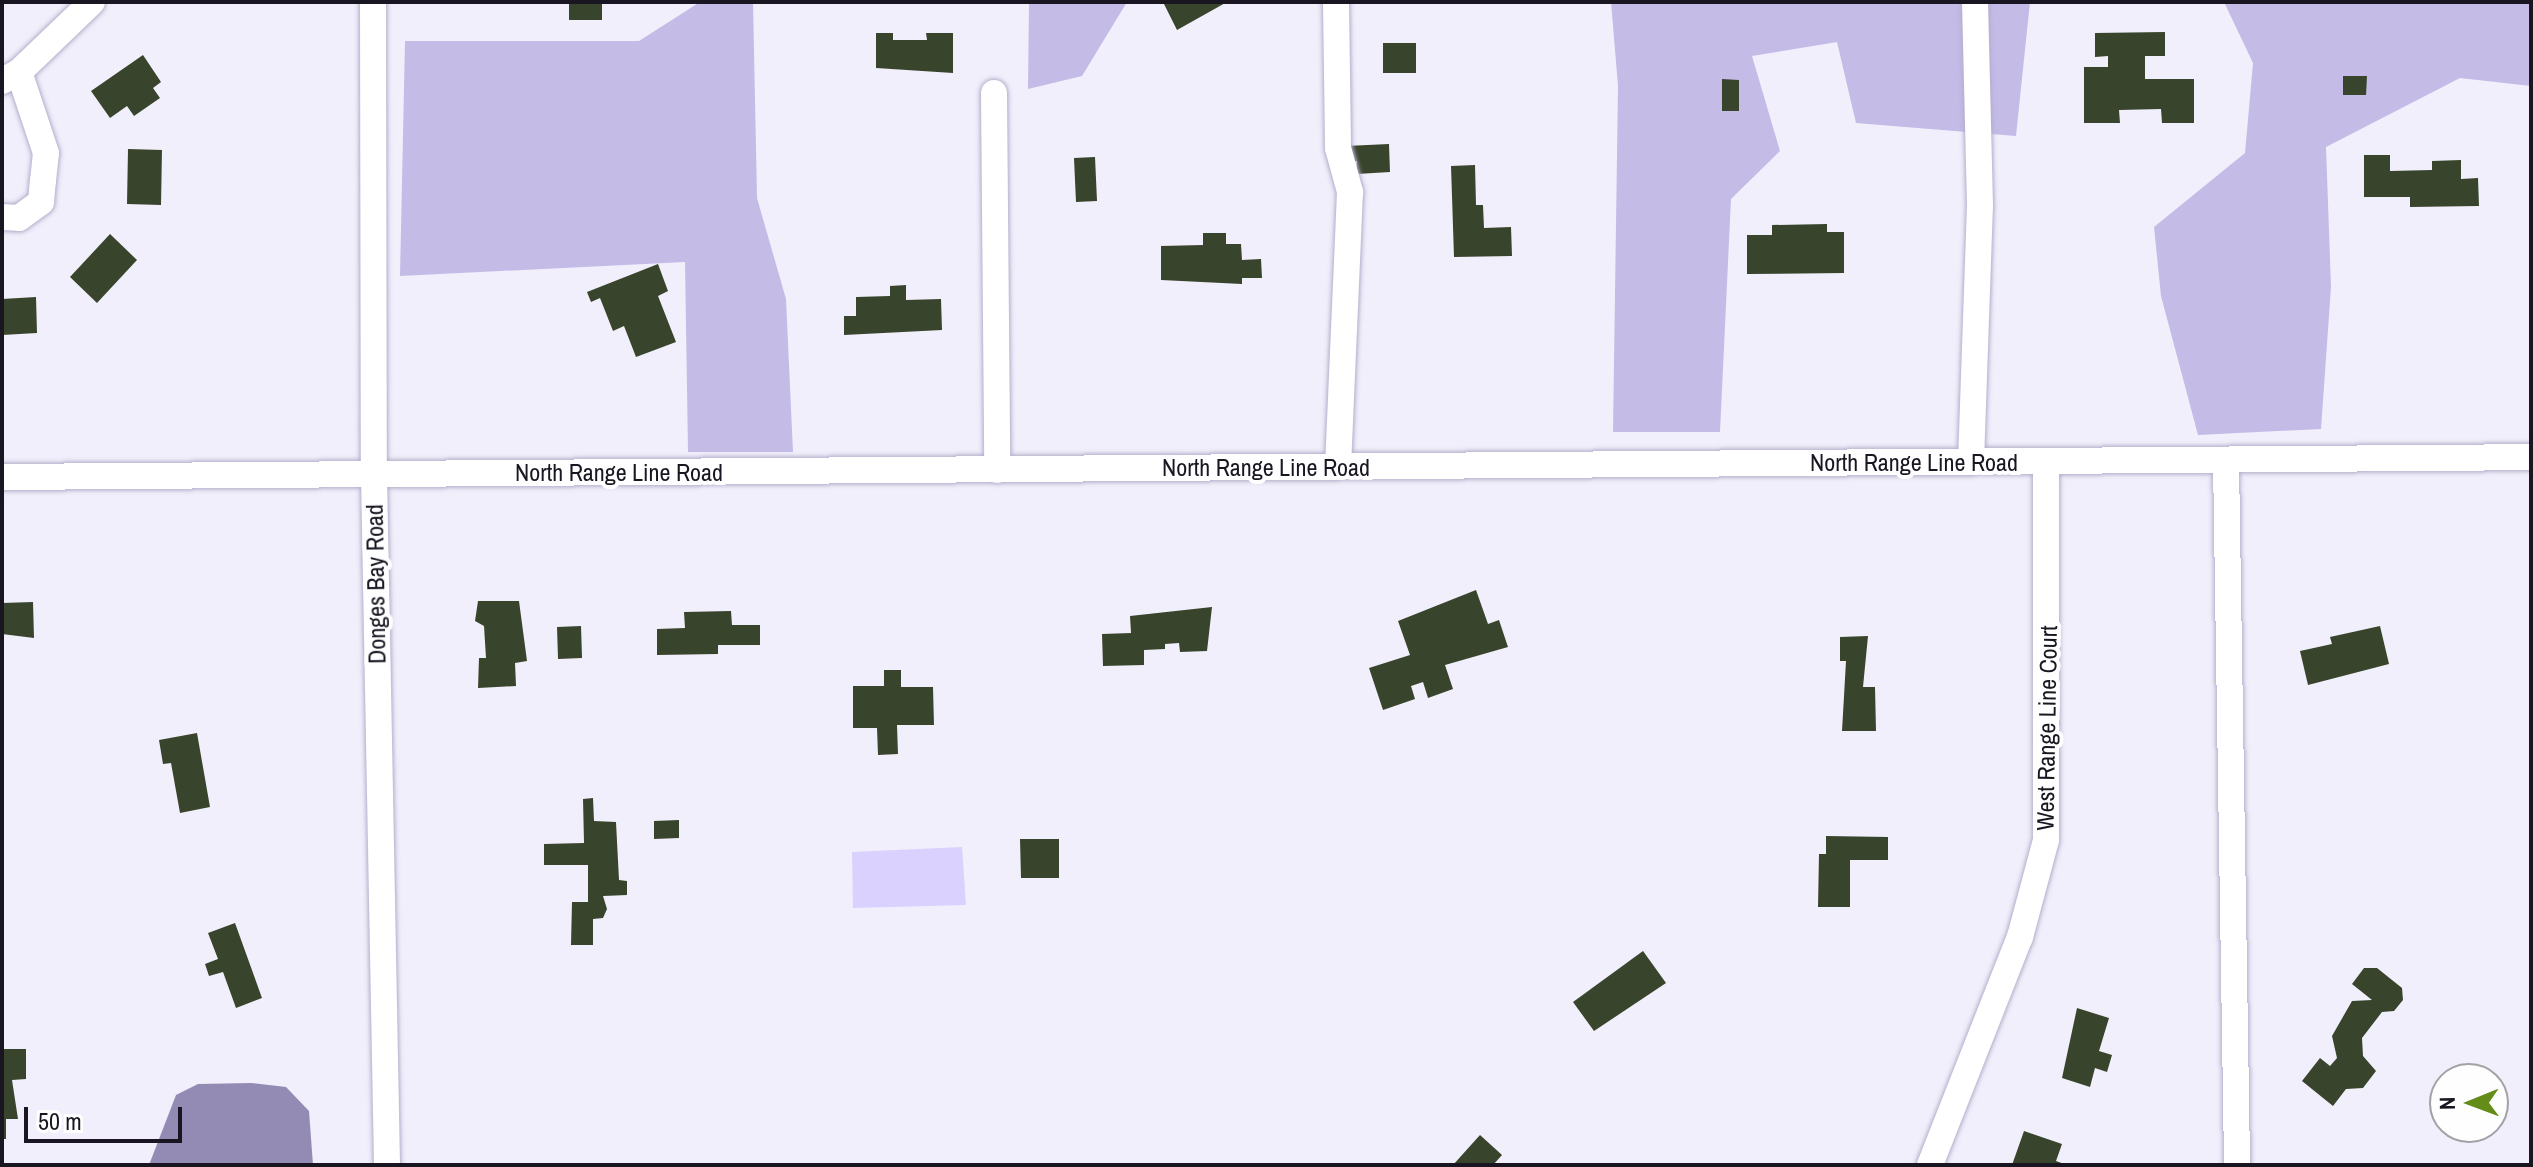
<!DOCTYPE html>
<style>
body{margin:0}
#map{position:relative;width:2533px;height:1167px;overflow:hidden;background:#f1effb;font-family:"Archivo Narrow",sans-serif}
div>[style]{position:absolute}
[style*='--x']{left:calc(var(--x)*1px);top:calc(var(--y)*1px);width:calc(var(--w)*1px);rotate:calc(var(--a)*1deg)}
.green>*{inset:0;background:#dad1fe}
.forest>*{inset:0;background:#c4bbe7}
.water>*{inset:0;background:#948bb5}
.building>*{inset:0;background:#39442c}
.roads{filter:drop-shadow(0 0 2px #b4aecc) drop-shadow(0 0 2px #b4aecc)}
.minor>*{height:26px;margin:-13px;padding:0 13px;transform-origin:13px;border-radius:13px;background:#fff}
span{translate:-50% -50%;white-space:nowrap;text-align:center;line-height:1.15;-webkit-text-stroke:8px #fefefe;paint-order:stroke}
.street-label{font-size:24px;color:#191621}
.frame{position:absolute;inset:0;border:4px solid #191621;pointer-events:none}
.north{position:absolute;left:2429px;top:1063px;width:80px;height:80px;box-sizing:border-box;background:#fefefe;border:2px solid #a2a1a6;border-radius:50%;rotate:269deg;font-size:22px;font-weight:700;line-height:32px;text-align:center;color:#191621}
.north::after{content:'';display:block;margin:auto;width:28px;height:36px;background:#638c19;clip-path:polygon(50% 0,100% 100%,50% 72%,0 100%)}
.scale{position:absolute;left:24px;top:1107px;width:158px;height:36px;box-sizing:border-box;border:4px solid #191621;border-top:0;padding-left:10px;font-size:24px;line-height:28px;white-space:nowrap;color:#191621;-webkit-text-stroke:6px #fefefe;paint-order:stroke}
</style>
<div id="map">
<div class="green">
<i style="clip-path:polygon(962px 847px,966px 905px,853px 908px,852px 852px)"></i>
</div>
<div class="forest">
<i style="clip-path:polygon(700px 2px,753px 2px,757px 198px,786px 299px,793px 452px,688px 452px,685px 262px,400px 276px,405px 41px,639px 41px)"></i>
<i style="clip-path:polygon(1029px 2px,1127px 2px,1082px 76px,1028px 89px)"></i>
<i style="clip-path:polygon(1611px 2px,2030px 2px,2016px 136px,1856px 123px,1837px 42px,1752px 56px,1780px 151px,1731px 199px,1720px 432px,1613px 432px,1618px 86px)"></i>
<i style="clip-path:polygon(2224px 2px,2531px 2px,2531px 86px,2460px 78px,2326px 147px,2331px 287px,2321px 429px,2198px 435px,2161px 296px,2154px 227px,2245px 153px,2253px 63px)"></i>
</div>
<div class="water">
<i style="clip-path:polygon(251px 1083px,286px 1087px,309px 1111px,313px 1165px,149px 1165px,176px 1095px,198px 1084px)"></i>
</div>
<div class="building">
<i style="clip-path:polygon(569px 2px,602px 2px,602px 20px,569px 20px)"></i>
<i style="clip-path:polygon(1163px 2px,1227px 2px,1177px 30px)"></i>
<i style="clip-path:polygon(2165px 32px,2165px 56px,2145px 56px,2145px 79px,2194px 79px,2194px 123px,2162px 123px,2161px 109px,2119px 110px,2120px 123px,2084px 123px,2084px 67px,2108px 67px,2108px 56px,2095px 57px,2095px 33px)"></i>
<i style="clip-path:polygon(876px 33px,893px 33px,893px 40px,927px 40px,926px 33px,953px 33px,953px 73px,876px 68px)"></i>
<i style="clip-path:polygon(1383px 43px,1416px 43px,1416px 73px,1383px 73px)"></i>
<i style="clip-path:polygon(143px 55px,161px 82px,153px 88px,160px 98px,134px 116px,127px 106px,110px 118px,91px 91px)"></i>
<i style="clip-path:polygon(2343px 76px,2367px 76px,2366px 95px,2343px 95px)"></i>
<i style="clip-path:polygon(1722px 79px,1739px 80px,1739px 111px,1722px 111px)"></i>
<i style="clip-path:polygon(1389px 144px,1390px 172px,1357px 174px,1357px 161px,1347px 161px,1346px 146px)"></i>
<i style="clip-path:polygon(128px 149px,162px 150px,161px 205px,127px 204px)"></i>
<i style="clip-path:polygon(2364px 155px,2390px 155px,2390px 171px,2432px 170px,2432px 161px,2461px 160px,2461px 179px,2478px 178px,2479px 206px,2410px 207px,2410px 197px,2364px 197px)"></i>
<i style="clip-path:polygon(1095px 157px,1097px 201px,1076px 202px,1074px 158px)"></i>
<i style="clip-path:polygon(1475px 165px,1476px 205px,1483px 205px,1484px 228px,1511px 227px,1512px 256px,1454px 257px,1451px 166px)"></i>
<i style="clip-path:polygon(1827px 224px,1827px 232px,1844px 232px,1844px 273px,1747px 274px,1747px 235px,1772px 235px,1772px 225px)"></i>
<i style="clip-path:polygon(1203px 233px,1226px 233px,1226px 244px,1241px 244px,1242px 260px,1261px 259px,1262px 278px,1242px 278px,1242px 284px,1161px 280px,1161px 246px,1203px 245px)"></i>
<i style="clip-path:polygon(110px 234px,137px 260px,97px 303px,70px 277px)"></i>
<i style="clip-path:polygon(658px 264px,668px 291px,658px 296px,676px 342px,636px 357px,624px 326px,613px 331px,600px 298px,591px 302px,587px 292px)"></i>
<i style="clip-path:polygon(906px 285px,906px 300px,941px 299px,942px 330px,844px 335px,844px 316px,856px 316px,856px 297px,890px 296px,890px 286px)"></i>
<i style="clip-path:polygon(36px 297px,37px 333px,2px 335px,2px 299px)"></i>
<i style="clip-path:polygon(1476px 590px,1488px 624px,1499px 620px,1508px 647px,1445px 665px,1453px 689px,1428px 698px,1423px 682px,1411px 686px,1415px 699px,1383px 710px,1369px 668px,1410px 655px,1398px 621px)"></i>
<i style="clip-path:polygon(478px 601px,519px 601px,527px 661px,515px 663px,516px 686px,478px 688px,479px 658px,486px 658px,484px 626px,475px 621px)"></i>
<i style="clip-path:polygon(33px 602px,34px 638px,2px 634px,2px 603px)"></i>
<i style="clip-path:polygon(1212px 607px,1207px 651px,1180px 652px,1179px 643px,1165px 644px,1165px 649px,1144px 650px,1144px 665px,1103px 666px,1102px 634px,1131px 633px,1130px 616px)"></i>
<i style="clip-path:polygon(731px 611px,732px 625px,760px 625px,760px 645px,718px 645px,718px 654px,657px 655px,657px 629px,685px 628px,684px 612px)"></i>
<i style="clip-path:polygon(581px 626px,582px 658px,558px 659px,557px 627px)"></i>
<i style="clip-path:polygon(2380px 626px,2389px 664px,2308px 685px,2300px 651px,2332px 644px,2330px 637px)"></i>
<i style="clip-path:polygon(1868px 636px,1863px 687px,1875px 687px,1876px 731px,1842px 731px,1846px 661px,1840px 661px,1840px 637px)"></i>
<i style="clip-path:polygon(884px 670px,901px 670px,901px 687px,933px 687px,934px 725px,897px 725px,898px 754px,878px 755px,877px 728px,853px 728px,853px 686px,884px 686px)"></i>
<i style="clip-path:polygon(197px 733px,210px 807px,180px 813px,171px 763px,163px 764px,159px 740px)"></i>
<i style="clip-path:polygon(593px 798px,594px 821px,616px 822px,619px 880px,627px 881px,627px 895px,603px 896px,607px 909px,603px 918px,593px 919px,593px 945px,571px 945px,572px 902px,588px 902px,588px 865px,544px 865px,544px 844px,584px 843px,583px 799px)"></i>
<i style="clip-path:polygon(679px 820px,679px 838px,654px 839px,654px 821px)"></i>
<i style="clip-path:polygon(1826px 836px,1888px 837px,1888px 860px,1850px 860px,1850px 907px,1818px 907px,1819px 854px,1826px 854px)"></i>
<i style="clip-path:polygon(1020px 839px,1059px 839px,1059px 878px,1021px 878px)"></i>
<i style="clip-path:polygon(235px 923px,262px 998px,236px 1008px,223px 972px,209px 976px,205px 964px,218px 959px,208px 933px)"></i>
<i style="clip-path:polygon(1643px 951px,1666px 983px,1594px 1031px,1573px 1002px)"></i>
<i style="clip-path:polygon(2364px 968px,2377px 968px,2402px 988px,2403px 1000px,2394px 1011px,2382px 1012px,2362px 1038px,2363px 1056px,2376px 1071px,2363px 1088px,2346px 1089px,2333px 1106px,2302px 1081px,2320px 1058px,2330px 1066px,2337px 1058px,2332px 1036px,2352px 1001px,2372px 1000px,2352px 984px)"></i>
<i style="clip-path:polygon(2077px 1008px,2109px 1018px,2099px 1051px,2112px 1055px,2107px 1072px,2095px 1068px,2090px 1087px,2062px 1078px)"></i>
<i style="clip-path:polygon(2px 1049px,26px 1049px,26px 1079px,12px 1080px,18px 1119px,6px 1119px,6px 1139px,2px 1139px)"></i>
<i style="clip-path:polygon(2024px 1131px,2062px 1144px,2056px 1161px,2067px 1165px,2012px 1165px)"></i>
<i style="clip-path:polygon(1480px 1135px,1502px 1155px,1493px 1165px,1453px 1165px)"></i>
</div>
<div class="roads">
<div class="minor">
<i style="--x:373;--y:2;--w:473;--a:89.9"></i>
<i style="--x:374;--y:475;--w:690;--a:88.92"></i>
<i style="--x:1336;--y:2;--w:146;--a:89.2"></i>
<i style="--x:1338;--y:148;--w:46;--a:74.7"></i>
<i style="--x:1350;--y:192;--w:275;--a:92.5"></i>
<i style="--x:2;--y:81;--w:19;--a:-28"></i>
<i style="--x:19;--y:72;--w:101;--a:-43.8"></i>
<i style="--x:994;--y:93;--w:377;--a:89.5"></i>
<i style="--x:2;--y:217;--w:17;--a:3"></i>
<i style="--x:19;--y:218;--w:27;--a:-36"></i>
<i style="--x:41;--y:202;--w:21;--a:-85"></i>
<i style="--x:43;--y:181;--w:28;--a:-84"></i>
<i style="--x:46;--y:153;--w:85;--a:-108.4"></i>
<i style="--x:2226;--y:461;--w:704;--a:89.1"></i>
<i style="--x:1971;--y:462;--w:256;--a:-88"></i>
<i style="--x:1980;--y:206;--w:204;--a:-91.4"></i>
<i style="--x:2;--y:477;--w:2529;--a:-0.45"></i>
<i style="--x:1930;--y:1165;--w:245;--a:-68.5"></i>
<i style="--x:2020;--y:937;--w:100;--a:-75"></i>
<i style="--x:2046;--y:840;--w:378;--a:-90"></i>
</div>
</div>
<div class="street-label">
<span style="left:1914px;top:463px">North Range Line Road</span>
<span style="left:1266px;top:468px">North Range Line Road</span>
<span style="left:619px;top:473px">North Range Line Road</span>
<span style="left:376px;top:584px;rotate:-91deg">Donges Bay Road</span>
<span style="left:2047px;top:728px;rotate:-89deg">West Range Line Court</span>
</div>
<div class="frame"></div>
<div class="north">N</div>
<div class="scale">50 m</div>
</div>
